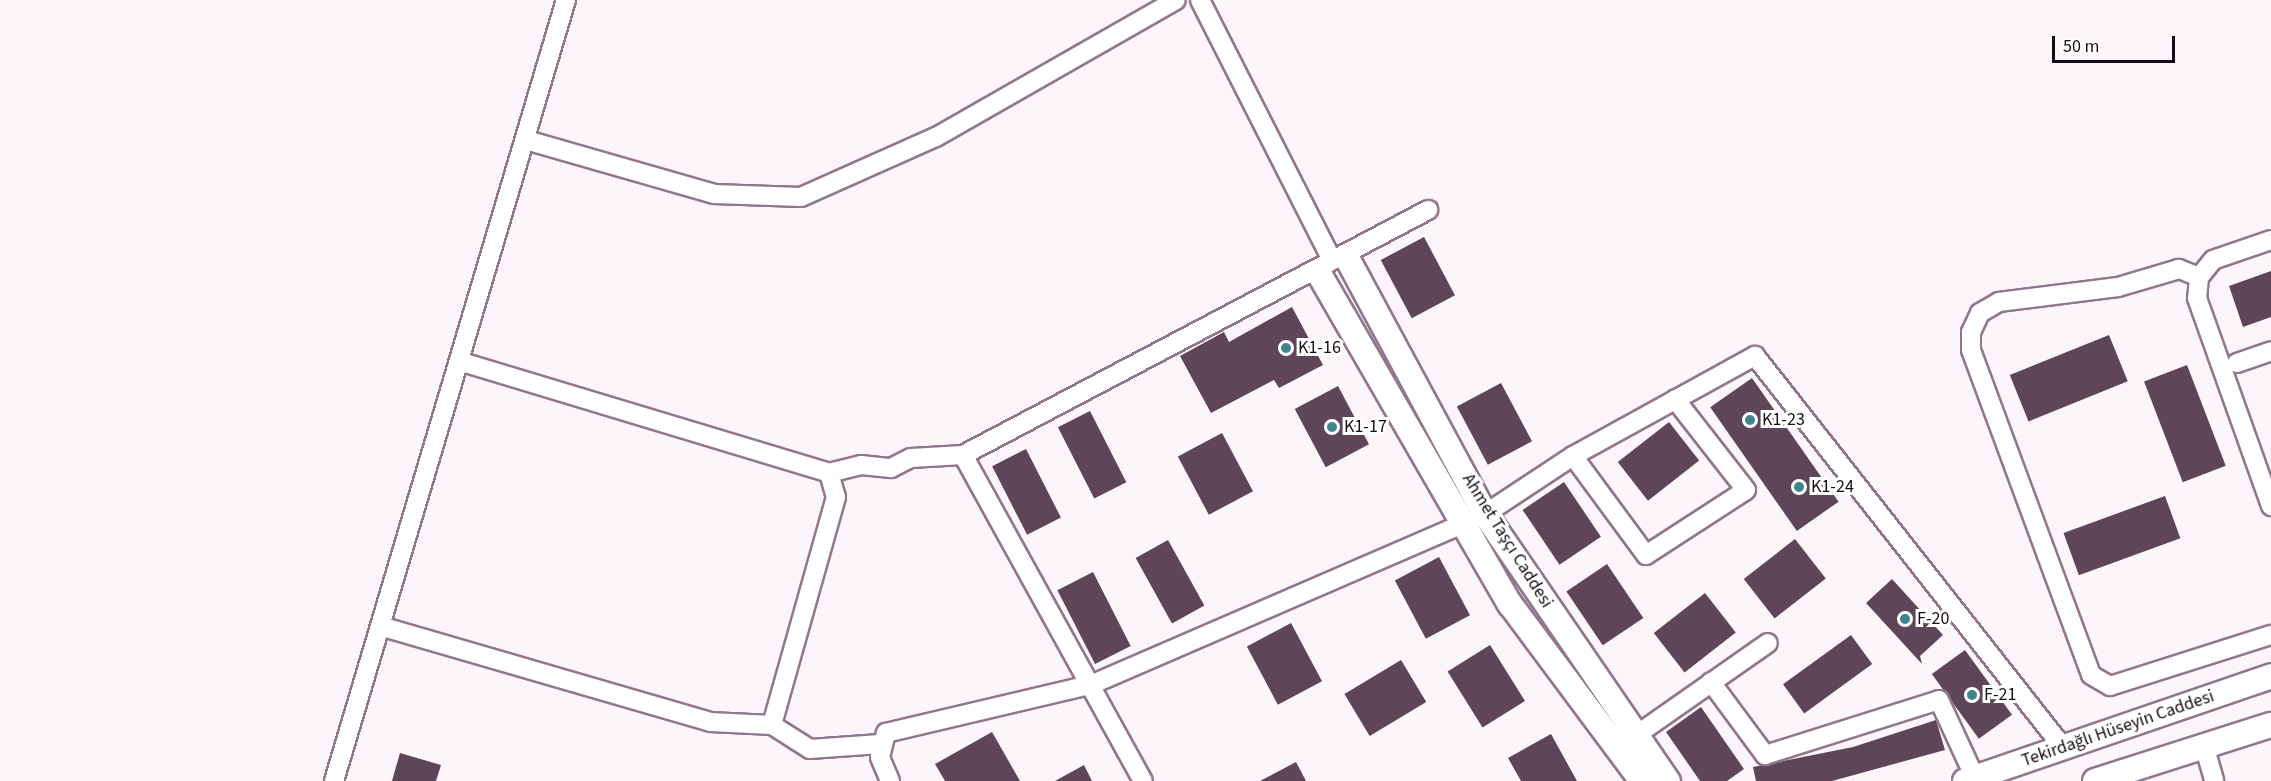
<!DOCTYPE html>
<meta charset="utf-8">
<style>
body{margin:0}
#map{position:relative;width:2271px;height:781px;overflow:hidden;background:#fcf6fb;font-family:"Source Sans 3",sans-serif}
div>[style]{position:absolute}
[style*='--x']{left:calc(var(--x)*1px);top:calc(var(--y)*1px);width:calc(var(--w)*1px);rotate:calc(var(--a)*1deg)}
.building>*{inset:0;background:#5e4558;transform-origin:0 0}
.roads{filter:drop-shadow(2px 0 #92778c) drop-shadow(-2px 0 #92778c) drop-shadow(0 2px #92778c) drop-shadow(0 -2px #92778c)}
.minor>*{height:18px;margin:-9px;padding:0 9px;transform-origin:9px;border-radius:9px;background:#fff}
.major>*{height:24px;margin:-12px;padding:0 12px;transform-origin:12px;border-radius:12px;background:#fff}
.dots>*{width:16px;height:16px;translate:-50% -50%;box-sizing:border-box;border:3px solid #fff;border-radius:50%}
span{translate:-50% -50%;white-space:nowrap;text-align:center;line-height:1.15;-webkit-text-stroke:6px #fff;paint-order:stroke}
.poi-label{font-size:18px;color:#170d14}
.left{translate:0 -50%;text-align:left}
.street-label{font-size:18px;color:#170d14}
.scale{position:absolute;left:2052px;top:36px;width:123px;height:27px;box-sizing:border-box;border:3px solid #170d14;border-top:0;padding-left:8px;font-size:18px;line-height:21px;white-space:nowrap;color:#170d14;-webkit-text-stroke:4px #fff;paint-order:stroke}
</style>
<div id="map">
<div class="building">
<i style="left:1424px;top:237px;width:66px;height:49px;rotate:62deg"></i>
<i style="clip-path:polygon(2271px 271px,2271px 317px,2243px 327px,2229px 286px)"></i>
<i style="clip-path:polygon(1292px 307px,1323px 365px,1279px 388px,1274px 380px,1211px 413px,1180px 356px,1224px 332px,1229px 342px)"></i>
<i style="left:2109px;top:335px;width:50px;height:107px;rotate:68deg"></i>
<i style="left:2187px;top:365px;width:108px;height:46px;rotate:69deg"></i>
<i style="left:1752px;top:378px;width:151px;height:51px;rotate:55deg"></i>
<i style="left:1501px;top:383px;width:66px;height:50px;rotate:62deg"></i>
<i style="left:1338px;top:386px;width:66px;height:49px;rotate:62deg"></i>
<i style="left:1090px;top:411px;width:80px;height:36px;rotate:63deg"></i>
<i style="left:1669px;top:422px;width:49px;height:65px;rotate:52deg"></i>
<i style="left:1222px;top:433px;width:66px;height:50px;rotate:62deg"></i>
<i style="left:1026px;top:449px;width:77px;height:38px;rotate:63deg"></i>
<i style="left:1564px;top:482px;width:66px;height:50px;rotate:56deg"></i>
<i style="left:2165px;top:496px;width:45px;height:108px;rotate:70deg"></i>
<i style="left:1795px;top:539px;width:50px;height:65px;rotate:52deg"></i>
<i style="left:1168px;top:540px;width:75px;height:37px;rotate:61deg"></i>
<i style="left:1439px;top:557px;width:66px;height:50px;rotate:62deg"></i>
<i style="left:1607px;top:564px;width:65px;height:49px;rotate:56deg"></i>
<i style="left:1093px;top:572px;width:83px;height:40px;rotate:63deg"></i>
<i style="clip-path:polygon(1892px 579px,1943px 635px,1920px 656px,1922px 664px,1866px 603px)"></i>
<i style="left:1705px;top:593px;width:50px;height:65px;rotate:52deg"></i>
<i style="left:1291px;top:623px;width:66px;height:50px;rotate:62deg"></i>
<i style="left:1851px;top:635px;width:36px;height:84px;rotate:54deg"></i>
<i style="left:1490px;top:645px;width:66px;height:50px;rotate:58deg"></i>
<i style="left:1965px;top:650px;width:80px;height:41px;rotate:54deg"></i>
<i style="left:1401px;top:660px;width:49px;height:66px;rotate:59deg"></i>
<i style="clip-path:polygon(1701px 707px,1744px 769px,1727px 781px,1700px 781px,1666px 732px)"></i>
<i style="clip-path:polygon(1936px 720px,1945px 750px,1832px 781px,1756px 781px,1753px 767px,1853px 747px)"></i>
<i style="clip-path:polygon(992px 732px,1020px 781px,945px 781px,935px 764px)"></i>
<i style="clip-path:polygon(1551px 734px,1577px 781px,1521px 781px,1508px 758px)"></i>
<i style="clip-path:polygon(400px 753px,441px 765px,436px 781px,392px 781px)"></i>
<i style="clip-path:polygon(1296px 762px,1306px 781px,1260px 781px)"></i>
<i style="clip-path:polygon(1084px 765px,1092px 781px,1055px 781px)"></i>
</div>
<div class="roads">
<div class="minor">
<i style="--x:1200;--y:0;--w:292;--a:63.1"></i>
<i style="--x:526;--y:140;--w:196;--a:16"></i>
<i style="--x:714;--y:194;--w:87;--a:2"></i>
<i style="--x:801;--y:197;--w:148;--a:-24"></i>
<i style="--x:936;--y:137;--w:276;--a:-29.7"></i>
<i style="--x:2271;--y:240;--w:61;--a:161"></i>
<i style="--x:2213;--y:260;--w:22;--a:129"></i>
<i style="--x:2199;--y:277;--w:21;--a:95"></i>
<i style="--x:2197;--y:298;--w:221;--a:70.4"></i>
<i style="--x:2199;--y:277;--w:22;--a:-158"></i>
<i style="--x:2179;--y:269;--w:64;--a:163.6"></i>
<i style="--x:2118;--y:287;--w:120;--a:172.8"></i>
<i style="--x:1999;--y:302;--w:22;--a:150"></i>
<i style="--x:1980;--y:313;--w:21;--a:115"></i>
<i style="--x:1971;--y:332;--w:18;--a:90"></i>
<i style="--x:1971;--y:350;--w:346;--a:69.7"></i>
<i style="--x:2091;--y:675;--w:22;--a:30"></i>
<i style="--x:2110;--y:686;--w:169;--a:-17.6"></i>
<i style="--x:462;--y:362;--w:383;--a:16.8"></i>
<i style="--x:829;--y:473;--w:25;--a:74"></i>
<i style="--x:836;--y:497;--w:237;--a:105.7"></i>
<i style="--x:2237;--y:363;--w:36;--a:-19"></i>
<i style="--x:963;--y:455;--w:372;--a:61.1"></i>
<i style="--x:1573;--y:456;--w:123;--a:53.6"></i>
<i style="--x:1646;--y:555;--w:119;--a:-33"></i>
<i style="--x:1746;--y:490;--w:115;--a:-128"></i>
<i style="--x:829;--y:473;--w:33;--a:-14"></i>
<i style="--x:861;--y:465;--w:30;--a:6"></i>
<i style="--x:891;--y:468;--w:22;--a:-27"></i>
<i style="--x:911;--y:458;--w:52;--a:-3.3"></i>
<i style="--x:963;--y:455;--w:526;--a:-27.78"></i>
<i style="--x:380;--y:626;--w:344;--a:16.2"></i>
<i style="--x:710;--y:722;--w:62;--a:2.8"></i>
<i style="--x:772;--y:725;--w:45;--a:32.3"></i>
<i style="--x:810;--y:749;--w:70;--a:-4.1"></i>
<i style="--x:1711;--y:682;--w:91;--a:53.5"></i>
<i style="--x:1765;--y:755;--w:182;--a:-17.5"></i>
<i style="--x:1939;--y:700;--w:86;--a:65.2"></i>
<i style="--x:1635;--y:736;--w:162;--a:-35"></i>
<i style="--x:2204;--y:745;--w:37;--a:74"></i>
<i style="--x:334;--y:781;--w:815;--a:-73.46"></i>
<i style="--x:890;--y:781;--w:26;--a:-113"></i>
<i style="--x:880;--y:757;--w:25;--a:-76"></i>
<i style="--x:886;--y:733;--w:213;--a:-13.3"></i>
<i style="--x:1093;--y:684;--w:427;--a:-23.4"></i>
<i style="--x:1485;--y:514;--w:105;--a:-33.4"></i>
<i style="--x:1573;--y:456;--w:208;--a:-28.8"></i>
<i style="--x:1755;--y:356;--w:498;--a:51.8"></i>
</div>
<div class="major">
<i style="--x:1347;--y:258;--w:291;--a:61.7"></i>
<i style="--x:1485;--y:514;--w:324;--a:55.6"></i>
<i style="--x:1318;--y:272;--w:384;--a:60"></i>
<i style="--x:1510;--y:604;--w:221;--a:53.3"></i>
<i style="--x:1965;--y:781;--w:324;--a:-18.9"></i>
<i style="--x:2095;--y:781;--w:185;--a:-17.7"></i>
</div>
</div>
<div class="dots">
<i style="left:1286px;top:348px;background:#3d848d"></i>
<i style="left:1750px;top:420px;background:#3d848d"></i>
<i style="left:1332px;top:427px;background:#3d848d"></i>
<i style="left:1799px;top:487px;background:#3d848d"></i>
<i style="left:1905px;top:619px;background:#3d848d"></i>
<i style="left:1972px;top:695px;background:#3d848d"></i>
</div>
<div class="poi-label">
<span class="left" style="left:1298px;top:348px">K1-16</span>
<span class="left" style="left:1762px;top:420px">K1-23</span>
<span class="left" style="left:1344px;top:427px">K1-17</span>
<span class="left" style="left:1811px;top:487px">K1-24</span>
<span class="left" style="left:1917px;top:619px">F-20</span>
<span class="left" style="left:1984px;top:695px">F-21</span>
</div>
<div class="street-label">
<span style="left:1507px;top:541px;rotate:58deg">Ahmet Taşçı Caddesi</span>
<span style="left:2118px;top:729px;rotate:-19deg">Tekirdağlı Hüseyin Caddesi</span>
</div>
<div class="scale">50 m</div>
</div>
